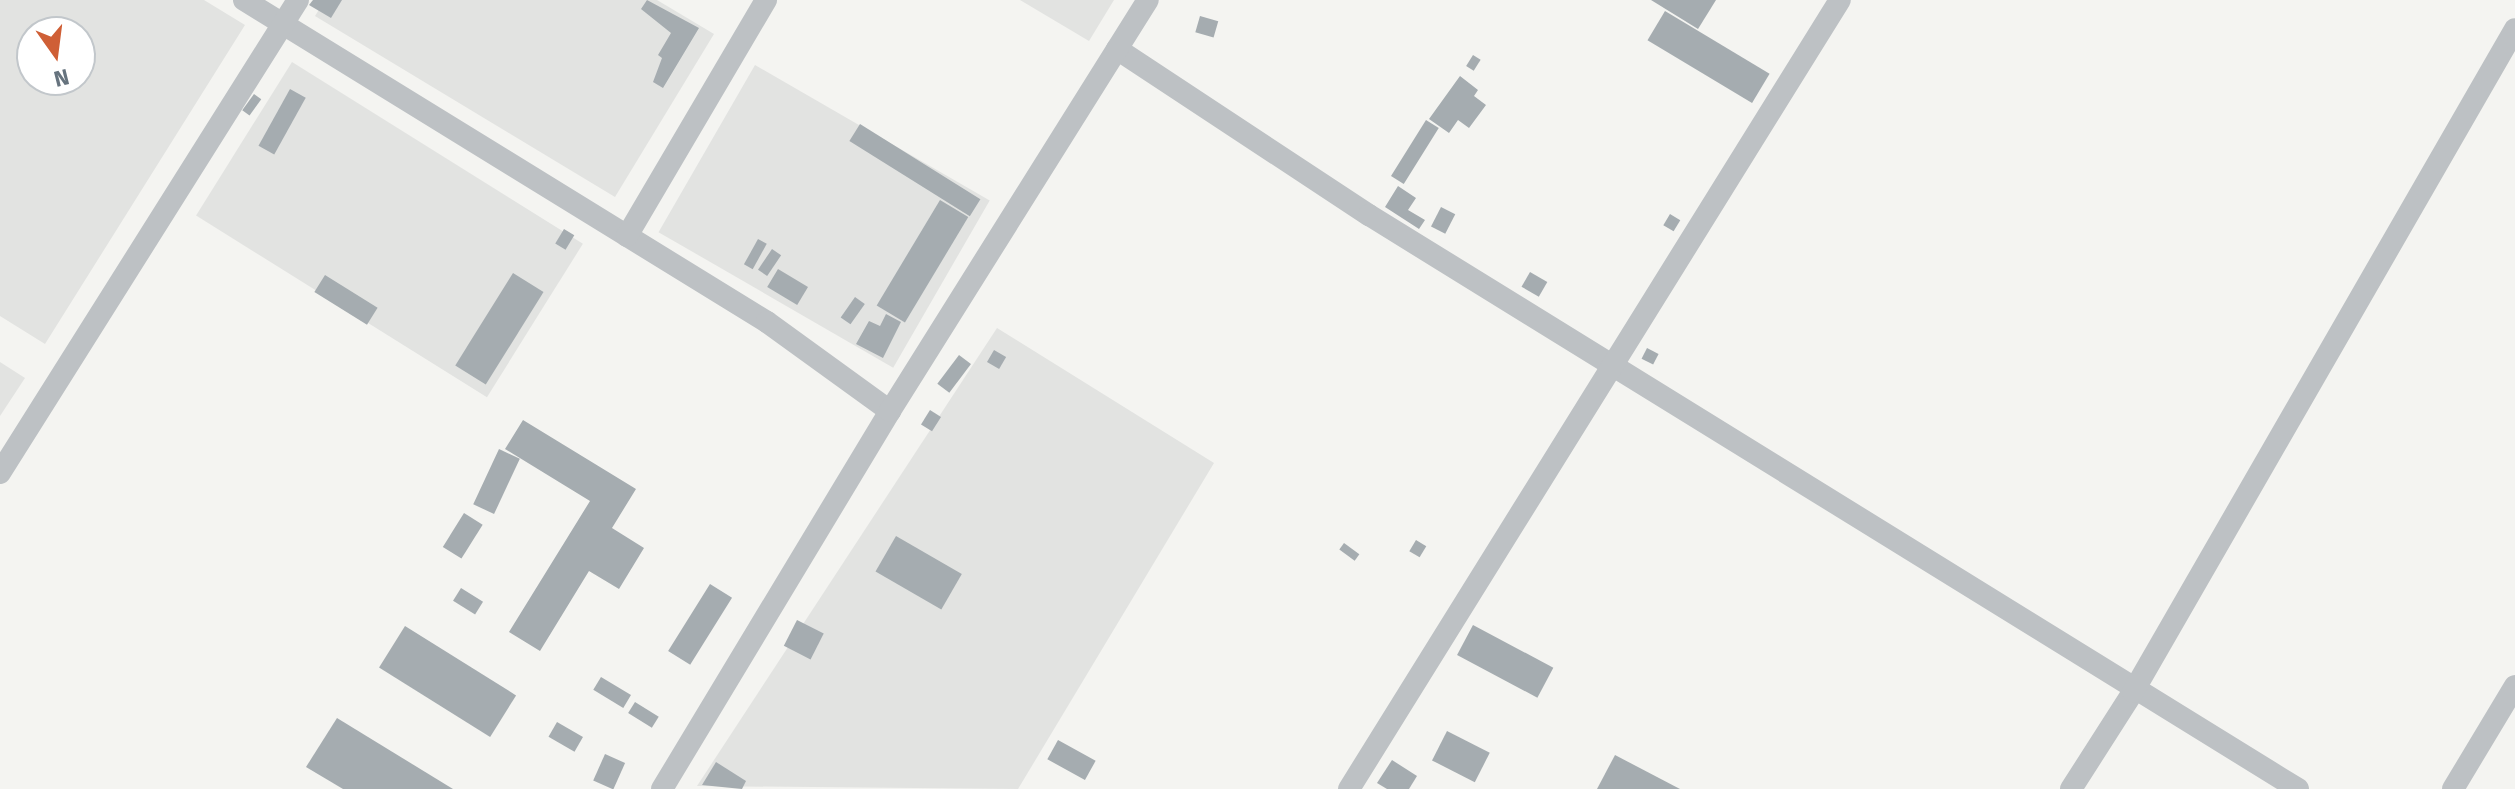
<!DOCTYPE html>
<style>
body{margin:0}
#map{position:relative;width:2515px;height:789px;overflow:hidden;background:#f4f4f1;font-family:"Fira Sans",sans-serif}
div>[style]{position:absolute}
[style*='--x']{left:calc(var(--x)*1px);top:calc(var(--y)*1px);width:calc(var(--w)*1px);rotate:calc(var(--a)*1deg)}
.built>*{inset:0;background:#e2e3e1;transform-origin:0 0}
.building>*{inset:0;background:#a5acb0;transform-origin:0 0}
.minor>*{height:22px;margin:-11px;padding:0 11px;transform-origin:11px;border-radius:11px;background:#bdc1c4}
span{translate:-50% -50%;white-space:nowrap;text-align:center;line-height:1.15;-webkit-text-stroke:8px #fff;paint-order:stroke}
.north{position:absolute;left:16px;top:16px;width:80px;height:80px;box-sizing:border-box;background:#fff;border:2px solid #c2c7cb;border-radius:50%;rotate:166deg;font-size:22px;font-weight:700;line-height:32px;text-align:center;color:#66737e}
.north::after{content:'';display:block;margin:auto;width:28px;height:36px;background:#cf5f36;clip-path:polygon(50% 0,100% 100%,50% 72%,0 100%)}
</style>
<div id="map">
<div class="built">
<i style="clip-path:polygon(evenodd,0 0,204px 0,245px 25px,45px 344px,0 316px,0 0,32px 32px,80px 32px,80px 80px,32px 80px,32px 32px)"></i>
<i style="clip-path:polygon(325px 0,657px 0,714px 34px,615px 197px,315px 16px)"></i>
<i style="clip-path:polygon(1020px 0,1114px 0,1089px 41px)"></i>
<i style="left:292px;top:62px;width:343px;height:181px;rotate:32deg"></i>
<i style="left:755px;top:65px;width:271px;height:193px;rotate:30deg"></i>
<i style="clip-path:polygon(997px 328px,1214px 463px,1018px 789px,697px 786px)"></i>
<i style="clip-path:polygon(0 362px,25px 378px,0 416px)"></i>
</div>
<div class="building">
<i style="clip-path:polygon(313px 0,342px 0,331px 18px,309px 5px)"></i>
<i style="clip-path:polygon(647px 0,699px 28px,663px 88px,653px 82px,662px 58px,658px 55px,671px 33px,641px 9px)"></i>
<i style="clip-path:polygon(1651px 0,1716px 0,1698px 29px)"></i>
<i style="left:1665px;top:11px;width:122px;height:34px;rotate:31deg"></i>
<i style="left:1200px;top:16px;width:19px;height:17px;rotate:16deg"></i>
<i style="left:1473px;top:55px;width:9px;height:13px;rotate:32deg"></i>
<i style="clip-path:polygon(1460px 76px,1478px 90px,1474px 96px,1486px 105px,1469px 128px,1458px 120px,1449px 133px,1429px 119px)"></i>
<i style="left:290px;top:89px;width:18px;height:65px;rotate:29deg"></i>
<i style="left:254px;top:94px;width:9px;height:20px;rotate:36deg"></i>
<i style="left:1426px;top:120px;width:15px;height:66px;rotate:32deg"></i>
<i style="left:860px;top:124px;width:142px;height:20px;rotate:32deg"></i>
<i style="clip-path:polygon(1398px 186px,1416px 198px,1408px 210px,1425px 220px,1419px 229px,1385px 207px)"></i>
<i style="left:940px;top:200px;width:33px;height:123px;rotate:31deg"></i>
<i style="left:1441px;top:207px;width:16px;height:22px;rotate:27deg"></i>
<i style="left:1670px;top:214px;width:12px;height:13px;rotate:31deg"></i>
<i style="left:564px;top:229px;width:12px;height:17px;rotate:31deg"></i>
<i style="left:758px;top:239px;width:10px;height:29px;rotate:29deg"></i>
<i style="left:772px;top:249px;width:11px;height:25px;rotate:34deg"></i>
<i style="left:778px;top:269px;width:35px;height:21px;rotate:31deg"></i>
<i style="left:1530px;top:272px;width:20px;height:17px;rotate:30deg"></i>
<i style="left:513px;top:273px;width:36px;height:109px;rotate:32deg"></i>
<i style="left:325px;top:275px;width:62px;height:20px;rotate:32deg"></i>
<i style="left:855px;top:297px;width:12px;height:25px;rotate:35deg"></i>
<i style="clip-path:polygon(886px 314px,901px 322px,883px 358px,856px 344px,869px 321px,880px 326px)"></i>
<i style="left:1647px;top:348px;width:13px;height:12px;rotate:27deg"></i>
<i style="left:994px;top:350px;width:14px;height:14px;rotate:30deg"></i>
<i style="left:959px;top:355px;width:15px;height:36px;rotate:37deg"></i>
<i style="left:930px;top:410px;width:13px;height:17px;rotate:32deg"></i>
<i style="clip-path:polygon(523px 420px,636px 489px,612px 528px,644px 548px,619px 589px,589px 571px,540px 651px,509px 632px,590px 501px,505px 449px)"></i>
<i style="left:499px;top:449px;width:23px;height:61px;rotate:25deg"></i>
<i style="left:464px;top:513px;width:22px;height:40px;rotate:32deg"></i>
<i style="left:896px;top:536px;width:76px;height:41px;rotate:30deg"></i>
<i style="left:1416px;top:540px;width:12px;height:13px;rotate:31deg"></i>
<i style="left:1344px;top:543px;width:19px;height:8px;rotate:36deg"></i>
<i style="left:710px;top:584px;width:26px;height:79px;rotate:32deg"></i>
<i style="left:461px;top:588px;width:26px;height:15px;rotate:32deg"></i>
<i style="left:797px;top:620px;width:30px;height:29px;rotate:27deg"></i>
<i style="left:1473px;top:625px;width:91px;height:34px;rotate:28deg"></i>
<i style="left:405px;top:626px;width:131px;height:49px;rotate:32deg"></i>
<i style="left:601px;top:677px;width:35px;height:15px;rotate:31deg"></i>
<i style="left:635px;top:702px;width:28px;height:13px;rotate:32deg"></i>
<i style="clip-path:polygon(337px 718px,453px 789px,343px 789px,306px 767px)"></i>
<i style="left:557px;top:722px;width:30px;height:17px;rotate:30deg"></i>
<i style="left:1447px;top:731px;width:48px;height:33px;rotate:27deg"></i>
<i style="left:1058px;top:740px;width:43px;height:22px;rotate:29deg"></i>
<i style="left:605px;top:754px;width:22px;height:29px;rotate:24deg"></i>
<i style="clip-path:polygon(1615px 755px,1680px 789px,1597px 789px)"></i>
<i style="clip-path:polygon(1392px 760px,1417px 776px,1409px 789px,1387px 789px,1377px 783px)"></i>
<i style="clip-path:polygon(716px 762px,746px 781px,742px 789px,702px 785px)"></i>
</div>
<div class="minor">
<i style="--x:244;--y:0;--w:614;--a:31.62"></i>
<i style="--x:767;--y:322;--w:152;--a:35.9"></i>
<i style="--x:1117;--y:49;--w:302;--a:33.4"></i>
<i style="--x:1369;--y:215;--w:1092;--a:31.71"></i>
<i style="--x:627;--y:236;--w:274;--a:-59.5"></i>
<i style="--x:0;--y:473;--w:559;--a:-57.79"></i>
<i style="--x:662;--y:789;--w:441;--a:-58.9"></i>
<i style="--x:890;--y:411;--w:485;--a:-57.9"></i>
<i style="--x:1349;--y:789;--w:929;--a:-58.11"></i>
<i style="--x:2071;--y:789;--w:115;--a:-57.4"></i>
<i style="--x:2133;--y:692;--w:765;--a:-60.05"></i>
<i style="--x:2453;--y:789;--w:120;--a:-59"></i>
</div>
<div class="north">N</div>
</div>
